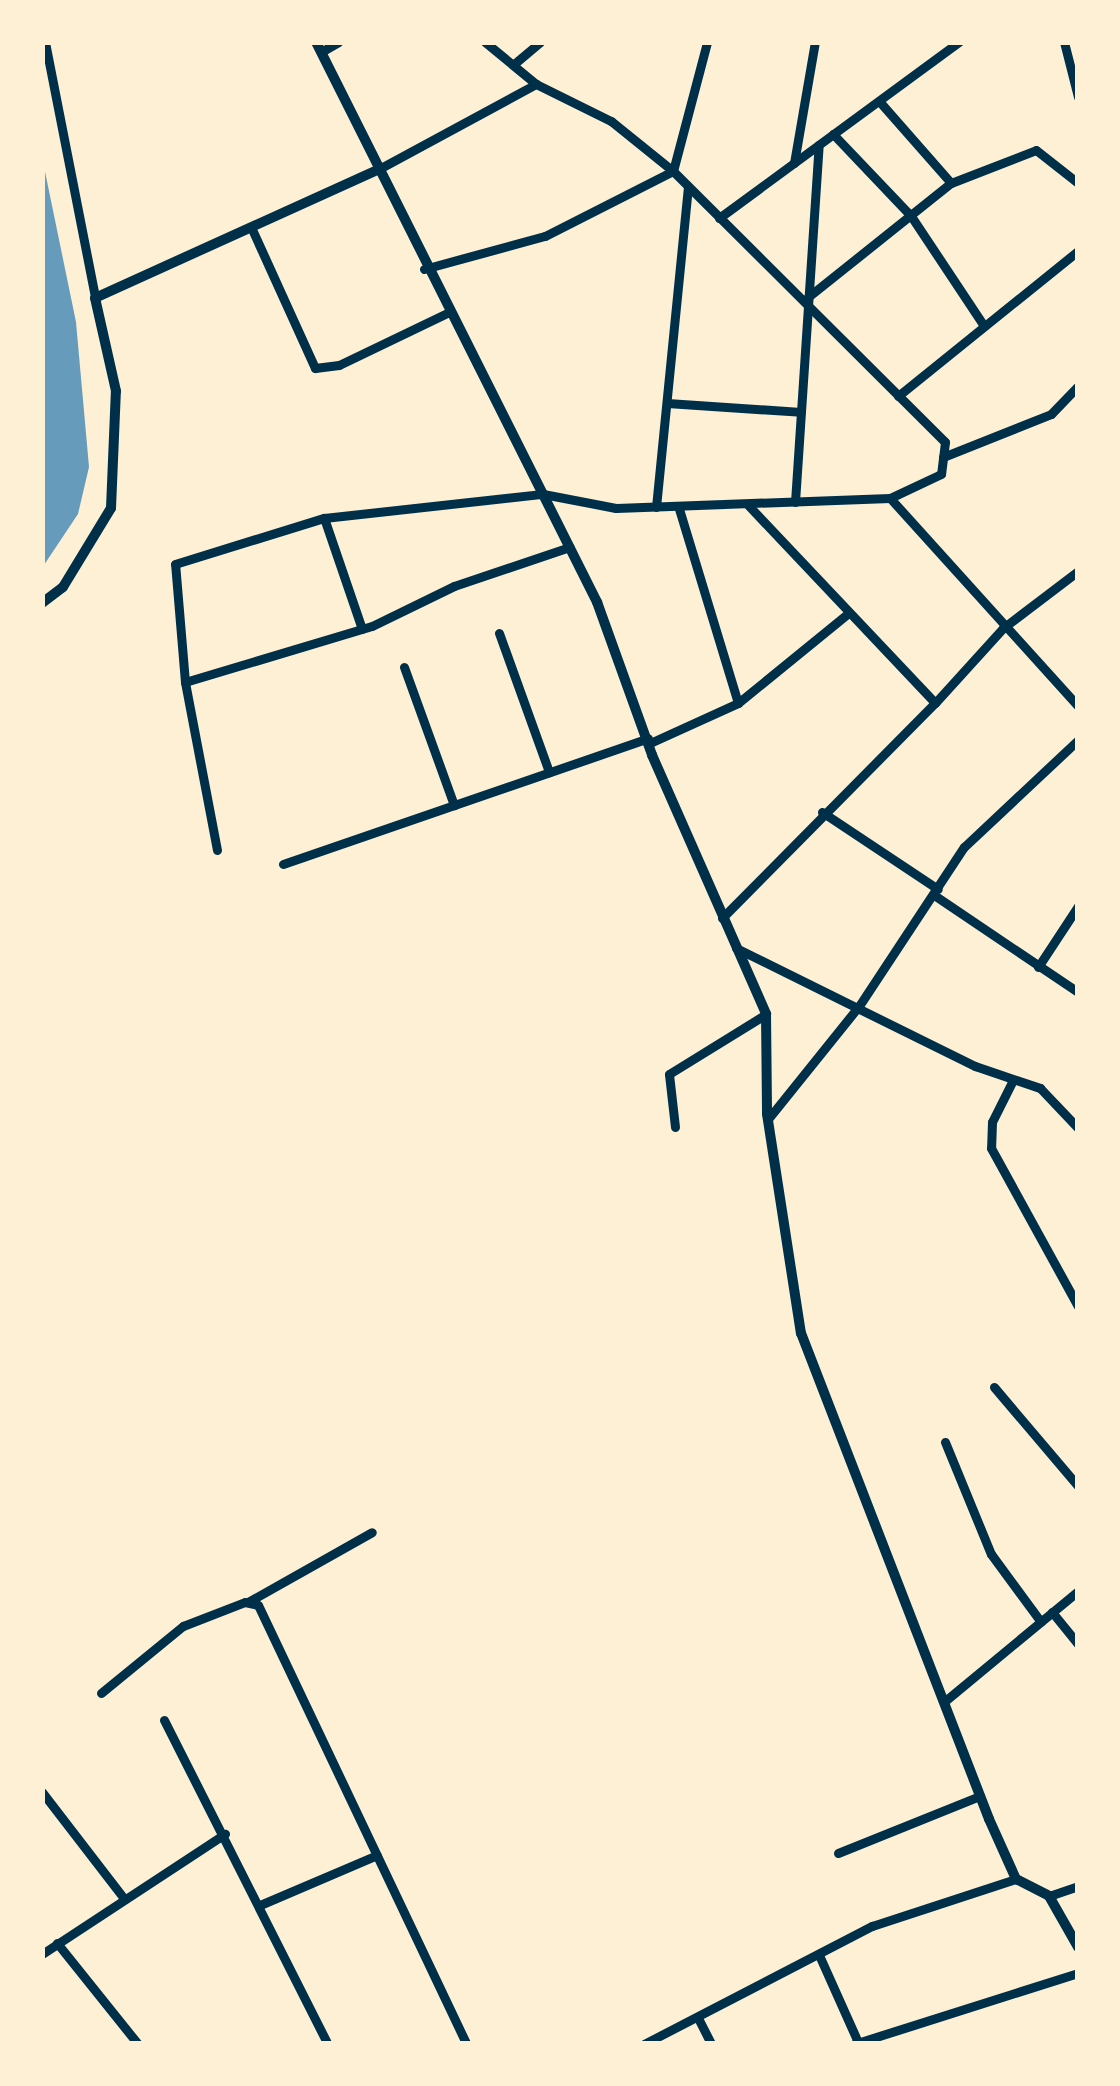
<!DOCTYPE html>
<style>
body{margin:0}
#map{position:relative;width:1120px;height:2086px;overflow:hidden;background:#fdf0d5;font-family:Arial,sans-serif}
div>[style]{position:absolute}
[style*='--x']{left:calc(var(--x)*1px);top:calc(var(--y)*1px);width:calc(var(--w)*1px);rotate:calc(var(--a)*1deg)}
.water>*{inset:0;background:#669bbc}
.minor>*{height:9px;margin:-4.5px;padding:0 4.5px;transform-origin:4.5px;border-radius:4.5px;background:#003049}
.tertiary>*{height:10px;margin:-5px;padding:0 5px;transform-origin:5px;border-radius:5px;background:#003049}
span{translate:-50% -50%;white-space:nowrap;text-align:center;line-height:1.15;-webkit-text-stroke:9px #fdf0d5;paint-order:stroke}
.frame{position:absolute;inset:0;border:45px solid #fdf0d5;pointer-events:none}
</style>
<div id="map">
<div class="water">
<i style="clip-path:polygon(42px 157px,76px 322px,89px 467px,78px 514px,42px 568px)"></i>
</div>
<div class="minor">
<i style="--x:45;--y:42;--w:261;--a:78.9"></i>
<i style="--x:485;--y:42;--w:66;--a:39.5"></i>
<i style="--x:1064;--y:42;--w:57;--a:75.7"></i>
<i style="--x:321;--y:52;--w:20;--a:-30"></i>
<i style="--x:514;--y:64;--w:34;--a:-40"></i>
<i style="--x:879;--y:101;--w:109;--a:48.7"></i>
<i style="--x:951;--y:183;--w:91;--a:-21.2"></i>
<i style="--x:1036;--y:150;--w:53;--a:38.2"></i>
<i style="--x:833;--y:134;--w:113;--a:46.4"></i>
<i style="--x:911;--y:216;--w:132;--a:56.4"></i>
<i style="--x:794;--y:163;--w:123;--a:-80.2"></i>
<i style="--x:377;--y:170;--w:181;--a:-28.4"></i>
<i style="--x:536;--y:84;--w:84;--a:26.3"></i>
<i style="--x:611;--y:121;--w:80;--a:38.9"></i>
<i style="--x:673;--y:171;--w:133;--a:-75.2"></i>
<i style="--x:719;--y:218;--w:298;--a:-36.3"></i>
<i style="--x:251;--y:227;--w:155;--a:65.6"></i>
<i style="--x:315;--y:368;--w:24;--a:-7"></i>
<i style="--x:339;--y:365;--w:120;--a:-25.7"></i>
<i style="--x:424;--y:269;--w:125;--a:-15.3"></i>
<i style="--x:545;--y:236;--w:144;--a:-26.9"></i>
<i style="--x:673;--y:171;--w:384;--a:44.9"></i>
<i style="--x:945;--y:442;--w:32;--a:97"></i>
<i style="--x:941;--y:474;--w:56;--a:154.8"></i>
<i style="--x:808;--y:297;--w:183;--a:-38.6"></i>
<i style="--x:898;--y:396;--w:231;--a:-38.9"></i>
<i style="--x:667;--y:403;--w:134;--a:3.8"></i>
<i style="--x:943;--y:457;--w:116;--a:-21.7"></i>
<i style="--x:1051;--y:414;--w:39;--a:-46"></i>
<i style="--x:795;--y:502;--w:358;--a:-86.2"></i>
<i style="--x:748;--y:505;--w:272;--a:46.6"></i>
<i style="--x:935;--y:703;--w:101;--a:-47.8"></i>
<i style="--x:1003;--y:628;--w:94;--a:-37.2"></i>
<i style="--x:656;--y:507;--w:322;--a:-84.3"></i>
<i style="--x:324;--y:518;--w:117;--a:71.1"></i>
<i style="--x:499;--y:633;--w:148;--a:70.2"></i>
<i style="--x:404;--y:667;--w:147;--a:70.1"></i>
<i style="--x:185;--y:682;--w:195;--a:-16.7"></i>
<i style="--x:372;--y:626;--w:91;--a:-26"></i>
<i style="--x:454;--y:586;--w:122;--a:-18.6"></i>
<i style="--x:738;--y:703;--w:139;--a:-39.2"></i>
<i style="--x:650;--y:743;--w:97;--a:-24.4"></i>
<i style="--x:738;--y:703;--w:206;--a:-106.9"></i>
<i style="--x:822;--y:812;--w:139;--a:33.6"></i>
<i style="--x:217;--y:850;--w:171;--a:-100.8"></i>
<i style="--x:185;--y:682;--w:118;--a:-94.8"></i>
<i style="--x:175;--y:564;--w:156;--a:-17.2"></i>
<i style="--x:324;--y:518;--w:220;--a:-6.3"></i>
<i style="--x:543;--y:494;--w:74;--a:10.9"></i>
<i style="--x:616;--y:508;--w:274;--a:-2.1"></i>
<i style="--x:890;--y:498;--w:280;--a:47.9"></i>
<i style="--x:283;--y:864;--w:386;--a:-19"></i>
<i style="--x:934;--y:895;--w:174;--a:34"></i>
<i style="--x:722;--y:918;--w:303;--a:-45.3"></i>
<i style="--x:736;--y:948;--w:267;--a:26.3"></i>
<i style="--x:975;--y:1066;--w:69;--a:18.7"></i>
<i style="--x:1040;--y:1088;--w:55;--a:46.5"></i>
<i style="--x:1038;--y:967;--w:73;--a:-56.7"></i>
<i style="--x:1013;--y:1080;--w:47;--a:116.6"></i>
<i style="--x:992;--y:1122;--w:26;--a:92"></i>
<i style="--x:991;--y:1148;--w:180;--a:61.2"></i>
<i style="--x:768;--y:1119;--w:145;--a:-51.2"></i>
<i style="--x:859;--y:1006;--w:191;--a:-56.6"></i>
<i style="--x:964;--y:847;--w:156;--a:-43.2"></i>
<i style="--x:675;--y:1127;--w:53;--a:-96.5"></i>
<i style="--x:669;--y:1074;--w:114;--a:-31.7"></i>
<i style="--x:994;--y:1387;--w:130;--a:49.7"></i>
<i style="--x:945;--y:1442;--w:121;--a:67.7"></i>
<i style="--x:991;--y:1554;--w:84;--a:53.7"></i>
<i style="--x:248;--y:1602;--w:142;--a:-29.4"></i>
<i style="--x:1052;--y:1612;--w:41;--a:50.9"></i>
<i style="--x:101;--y:1693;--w:106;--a:-39.3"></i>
<i style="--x:183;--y:1626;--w:66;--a:-21.2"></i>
<i style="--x:245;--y:1602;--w:13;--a:13"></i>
<i style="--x:258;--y:1605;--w:486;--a:64.6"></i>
<i style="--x:945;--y:1701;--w:173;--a:-39.6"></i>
<i style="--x:164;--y:1720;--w:363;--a:63.2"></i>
<i style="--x:42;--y:1792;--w:133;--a:52.4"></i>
<i style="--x:838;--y:1853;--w:153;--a:-21.9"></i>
<i style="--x:1049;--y:1896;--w:31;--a:-19"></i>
<i style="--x:260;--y:1905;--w:127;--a:-23.1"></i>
<i style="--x:57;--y:1943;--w:129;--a:51.3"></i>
<i style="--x:42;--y:1954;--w:219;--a:-33.3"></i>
<i style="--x:819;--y:1955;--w:95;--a:65.9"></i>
<i style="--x:698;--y:2018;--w:29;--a:63"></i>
<i style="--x:644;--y:2044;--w:257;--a:-27.4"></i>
<i style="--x:872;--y:1926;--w:151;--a:-18.1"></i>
<i style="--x:854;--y:2044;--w:235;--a:-17.6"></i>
</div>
<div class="tertiary">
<i style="--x:316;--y:42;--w:627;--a:63.35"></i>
<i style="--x:597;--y:602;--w:163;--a:70.2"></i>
<i style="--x:652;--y:755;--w:283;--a:66.2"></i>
<i style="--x:766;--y:1014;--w:100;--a:89.4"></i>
<i style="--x:767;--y:1114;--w:222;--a:81.2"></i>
<i style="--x:801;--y:1333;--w:521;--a:68.85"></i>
<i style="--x:989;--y:1819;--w:66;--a:65.8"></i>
<i style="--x:1016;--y:1879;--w:37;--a:27"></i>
<i style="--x:1049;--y:1896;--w:59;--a:60.4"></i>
<i style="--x:42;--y:603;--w:26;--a:-37"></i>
<i style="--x:63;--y:587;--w:92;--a:-58.7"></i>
<i style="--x:111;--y:508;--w:117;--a:-87.6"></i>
<i style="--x:116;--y:391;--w:95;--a:-102.7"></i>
<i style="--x:95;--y:298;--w:310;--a:-24.4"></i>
</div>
<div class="frame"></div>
</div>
